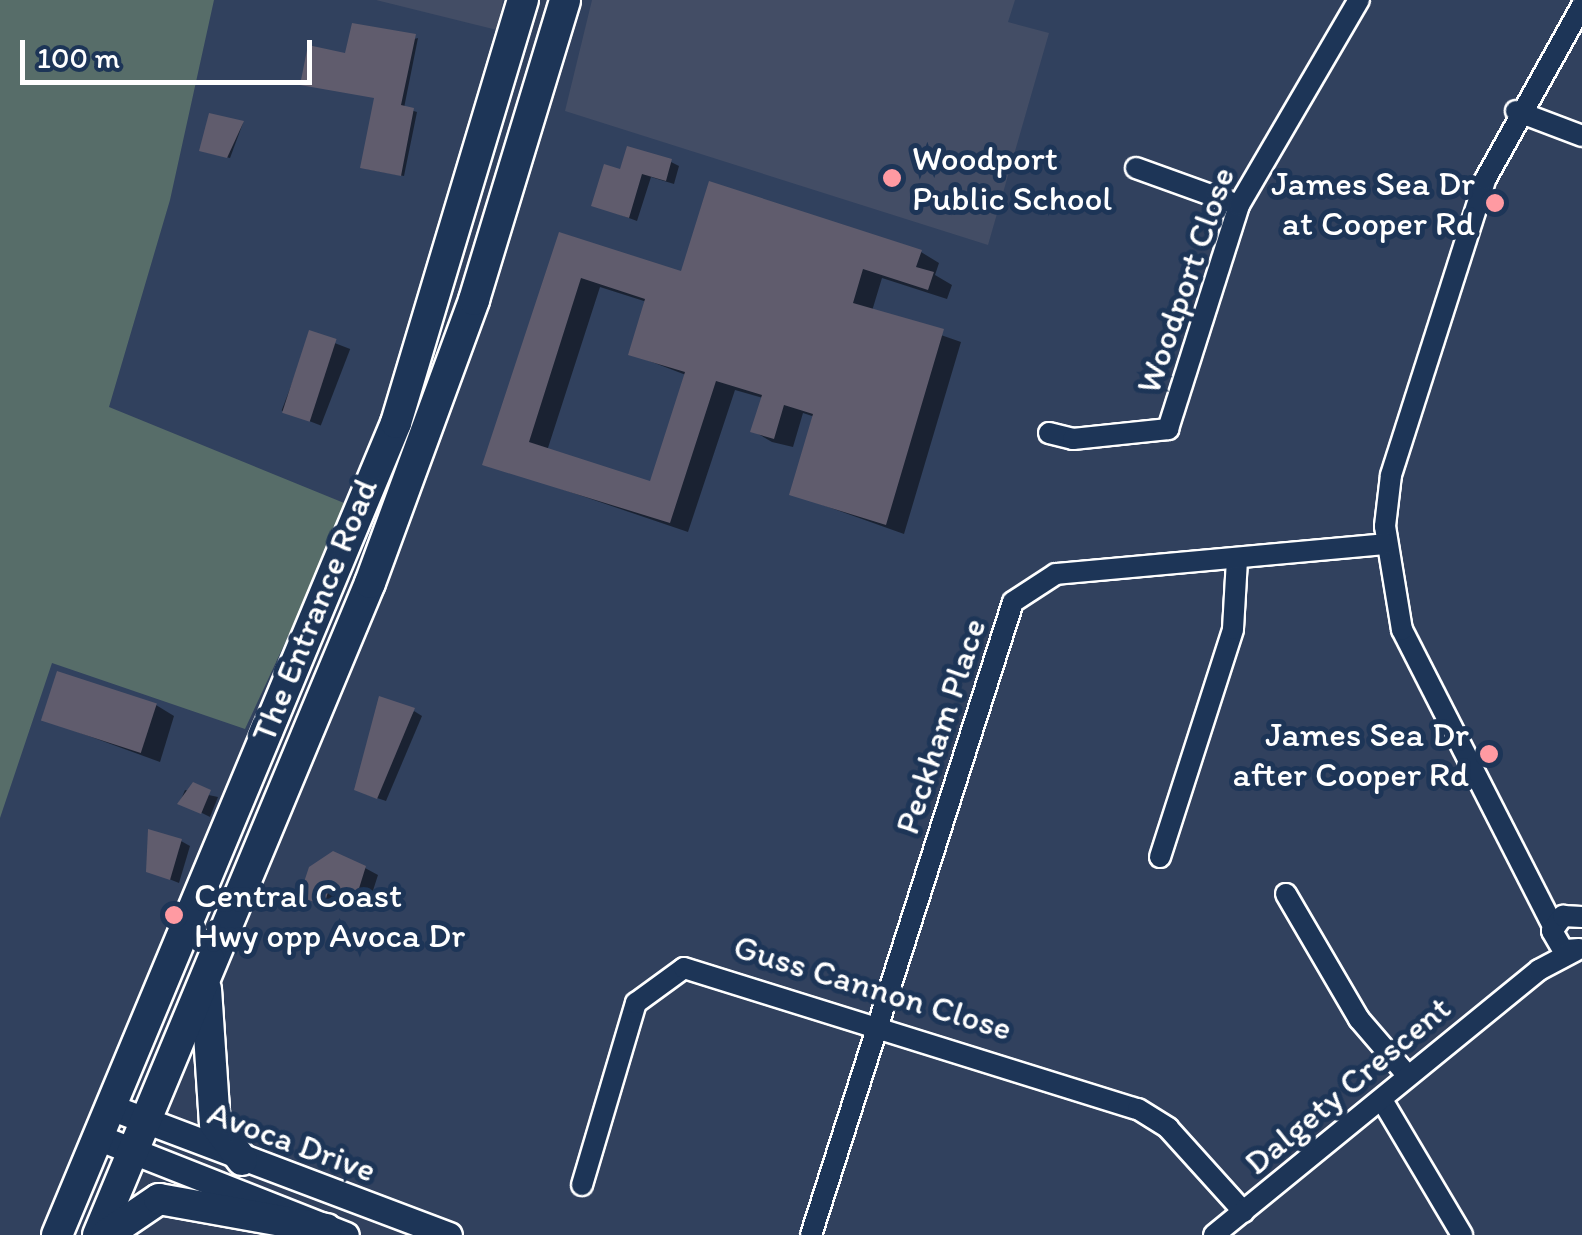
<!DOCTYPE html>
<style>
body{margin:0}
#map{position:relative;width:1582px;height:1235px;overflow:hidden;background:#31415e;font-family:Itim,sans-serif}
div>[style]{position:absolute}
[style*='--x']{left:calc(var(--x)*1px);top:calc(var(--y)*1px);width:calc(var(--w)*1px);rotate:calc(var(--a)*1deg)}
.built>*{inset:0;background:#434d65}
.green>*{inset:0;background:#576d69}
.shadow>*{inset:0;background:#0007;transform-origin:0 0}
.building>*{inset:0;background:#605c6d;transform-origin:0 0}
.roads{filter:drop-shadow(2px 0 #fff) drop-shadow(-2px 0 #fff) drop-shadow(0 2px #fff) drop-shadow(0 -2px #fff)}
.minor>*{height:20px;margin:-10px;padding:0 10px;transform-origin:10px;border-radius:10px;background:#1d3557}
.major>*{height:25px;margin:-12.5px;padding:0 12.5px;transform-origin:12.5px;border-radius:12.5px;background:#1d3557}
.highway>*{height:30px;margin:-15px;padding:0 15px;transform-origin:15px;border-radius:15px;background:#1d3557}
.dots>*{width:28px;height:28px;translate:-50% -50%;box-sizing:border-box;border:5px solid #1d3557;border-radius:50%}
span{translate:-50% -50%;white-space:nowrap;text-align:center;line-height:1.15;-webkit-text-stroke:10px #1d3557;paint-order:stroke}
.poi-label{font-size:35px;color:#fff}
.left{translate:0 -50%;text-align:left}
.right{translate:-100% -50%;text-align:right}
.street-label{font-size:35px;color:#fff}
.scale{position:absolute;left:20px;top:40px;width:292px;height:45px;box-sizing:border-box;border:5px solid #fff;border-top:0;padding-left:12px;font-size:30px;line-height:35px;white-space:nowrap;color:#fff;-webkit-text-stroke:8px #1d3557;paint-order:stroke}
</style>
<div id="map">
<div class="built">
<i style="clip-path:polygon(376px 0,503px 0,497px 30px)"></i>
<i style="clip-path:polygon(592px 0,1015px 0,1008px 22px,1049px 33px,988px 245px,565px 111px)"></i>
</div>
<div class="green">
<i style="clip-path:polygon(0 0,214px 0,170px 200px,109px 407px,349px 505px,245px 729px,52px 663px,0 818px)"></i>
</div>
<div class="shadow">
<i style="clip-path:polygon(418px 38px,404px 108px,417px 112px,404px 176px,367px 169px,377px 98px,347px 56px)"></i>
<i style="clip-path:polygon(243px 123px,230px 158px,205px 152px)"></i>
<i style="clip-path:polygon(671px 162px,679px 166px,674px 184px,651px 177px,637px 221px,594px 205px,622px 172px)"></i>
<i style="clip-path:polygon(evenodd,561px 235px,683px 274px,921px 252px,939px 263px,935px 275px,952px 285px,947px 299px,882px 278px,872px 311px,961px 342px,904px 534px,792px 494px,815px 417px,803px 413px,793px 447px,772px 442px,753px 431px,763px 398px,735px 390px,688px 532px,485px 463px,561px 235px,600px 287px,647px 302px,631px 354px,686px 375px,652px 484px,547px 451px,600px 287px)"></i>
<i style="left:311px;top:334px;width:42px;height:82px;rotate:21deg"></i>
<i style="clip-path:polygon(156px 705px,174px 716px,160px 762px,45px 720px)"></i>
<i style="clip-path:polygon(414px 711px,422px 716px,386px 801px,365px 794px)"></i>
<i style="clip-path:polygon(185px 790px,218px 797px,210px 817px,180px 802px)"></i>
<i style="clip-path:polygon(181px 841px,190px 846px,179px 883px,149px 871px)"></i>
<i style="clip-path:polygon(365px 868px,378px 875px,369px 903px,342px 894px,337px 910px,302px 896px)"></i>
</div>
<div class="building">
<i style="clip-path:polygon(352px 23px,416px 34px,401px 105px,414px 108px,401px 176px,360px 168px,374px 98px,300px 85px,308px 45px,345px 53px)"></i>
<i style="clip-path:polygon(209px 113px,244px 121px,227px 158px,199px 151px)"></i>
<i style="clip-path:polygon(627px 146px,672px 159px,666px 181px,642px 174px,629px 218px,591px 206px,604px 164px,620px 169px)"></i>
<i style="clip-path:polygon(evenodd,709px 181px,922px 250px,916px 267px,934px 272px,928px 290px,863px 269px,853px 303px,944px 329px,886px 525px,789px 495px,813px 414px,784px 405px,774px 439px,750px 432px,762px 395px,716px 381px,670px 523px,482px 465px,559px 232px,681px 271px,709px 181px,581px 278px,645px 299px,628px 355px,685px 372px,650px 481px,529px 442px,581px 278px)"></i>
<i style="left:309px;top:330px;width:29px;height:87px;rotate:18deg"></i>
<i style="left:57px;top:671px;width:105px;height:52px;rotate:18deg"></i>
<i style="clip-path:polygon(379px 696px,415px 708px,377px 799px,354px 790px)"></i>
<i style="clip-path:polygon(193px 782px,211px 790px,201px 814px,177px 804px)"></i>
<i style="clip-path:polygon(148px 829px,182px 839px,170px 880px,146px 872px)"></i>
<i style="clip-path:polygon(333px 851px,366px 866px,356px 898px,329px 889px,324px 905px,299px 897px,309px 867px)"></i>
</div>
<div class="roads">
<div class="minor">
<i style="--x:1516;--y:111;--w:71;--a:20.7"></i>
<i style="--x:1136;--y:168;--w:109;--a:19.8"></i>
<i style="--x:1049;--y:433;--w:25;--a:14"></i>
<i style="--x:1073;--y:439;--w:96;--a:-6"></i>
<i style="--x:1168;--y:429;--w:235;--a:-72.4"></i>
<i style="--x:1239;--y:205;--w:238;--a:-59.7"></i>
<i style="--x:1160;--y:857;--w:239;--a:-72.2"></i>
<i style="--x:1233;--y:629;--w:69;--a:-86.7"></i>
<i style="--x:1286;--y:894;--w:145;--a:59.7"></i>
<i style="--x:1359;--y:1019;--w:75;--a:49.3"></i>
<i style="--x:1553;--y:926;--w:332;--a:-117"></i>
<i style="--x:1402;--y:630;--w:105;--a:-99.3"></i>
<i style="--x:1385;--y:526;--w:51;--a:-83.3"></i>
<i style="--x:1391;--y:475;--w:310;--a:-72.3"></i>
<i style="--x:1485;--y:180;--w:199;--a:-60.9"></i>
<i style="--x:1579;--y:949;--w:16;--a:176"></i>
<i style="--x:1563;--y:950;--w:22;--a:-120"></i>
<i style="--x:1552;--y:931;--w:19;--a:-54"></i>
<i style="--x:1563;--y:916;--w:19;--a:3"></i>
<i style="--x:1382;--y:1100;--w:157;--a:59.3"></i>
<i style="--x:582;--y:1185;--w:190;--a:-73.5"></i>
<i style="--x:636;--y:1003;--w:59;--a:-36.1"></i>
<i style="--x:684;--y:968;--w:475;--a:17.3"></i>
<i style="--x:1138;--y:1109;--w:36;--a:32"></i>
<i style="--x:1168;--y:1128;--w:113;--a:47.9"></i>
<i style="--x:811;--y:1235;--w:664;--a:-72.3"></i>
<i style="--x:1013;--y:602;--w:51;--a:-33.1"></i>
<i style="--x:1056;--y:574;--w:331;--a:-5.2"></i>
<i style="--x:1214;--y:1235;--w:419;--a:-39.2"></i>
<i style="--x:1539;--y:970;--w:41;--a:-27.8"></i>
</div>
<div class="major">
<i style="--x:113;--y:1108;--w:359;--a:20.7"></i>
<i style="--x:100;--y:1138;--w:264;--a:21.5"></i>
</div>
<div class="highway">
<i style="--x:206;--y:989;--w:135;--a:86.2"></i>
<i style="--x:215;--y:1124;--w:45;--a:53.1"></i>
<i style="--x:57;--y:1235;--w:880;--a:-67.34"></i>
<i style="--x:396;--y:423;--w:442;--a:-73.3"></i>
<i style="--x:98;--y:1235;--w:706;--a:-67.36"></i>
<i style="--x:370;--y:583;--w:302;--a:-69.8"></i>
<i style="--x:474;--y:300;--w:313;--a:-73.1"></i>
<i style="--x:106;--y:1235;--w:64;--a:-34.2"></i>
<i style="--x:159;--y:1199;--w:170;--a:10.2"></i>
</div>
</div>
<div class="dots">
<i style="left:892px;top:178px;background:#ff9aa2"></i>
<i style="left:1495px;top:203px;background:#ff9aa2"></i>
<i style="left:1489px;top:754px;background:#ff9aa2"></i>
<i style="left:174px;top:915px;background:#ff9aa2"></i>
</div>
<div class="poi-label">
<span class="left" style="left:912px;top:178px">Woodport<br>Public School</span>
<span class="right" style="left:1475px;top:203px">James Sea Dr<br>at Cooper Rd</span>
<span class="right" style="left:1469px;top:754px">James Sea Dr<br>after Cooper Rd</span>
<span class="left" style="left:194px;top:915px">Central Coast<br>Hwy opp Avoca Dr</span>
</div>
<div class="street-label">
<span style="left:1185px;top:280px;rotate:-71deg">Woodport Close</span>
<span style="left:314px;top:610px;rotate:-68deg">The Entrance Road</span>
<span style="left:940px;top:726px;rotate:-72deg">Peckham Place</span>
<span style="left:873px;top:987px;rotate:17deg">Guss Cannon Close</span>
<span style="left:1347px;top:1085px;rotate:-40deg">Dalgety Crescent</span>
<span style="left:292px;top:1141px;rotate:20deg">Avoca Drive</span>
</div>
<div class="scale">100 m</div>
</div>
